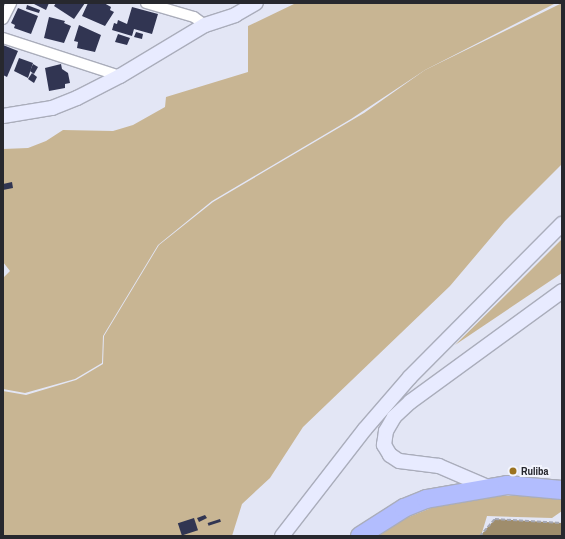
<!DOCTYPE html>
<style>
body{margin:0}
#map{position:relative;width:565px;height:539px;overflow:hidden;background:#e3e6f5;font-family:"Archivo Narrow",sans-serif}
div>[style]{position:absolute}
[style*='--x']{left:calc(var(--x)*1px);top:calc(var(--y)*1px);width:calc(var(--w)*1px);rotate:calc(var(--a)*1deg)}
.forest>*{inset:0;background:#c8b593}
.water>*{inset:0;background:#9f8d6c}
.building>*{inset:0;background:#313552;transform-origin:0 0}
.path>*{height:2px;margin-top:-1px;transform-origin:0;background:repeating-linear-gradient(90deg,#a5a7b3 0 4px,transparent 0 6px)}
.roads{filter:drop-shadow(1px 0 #aaadbb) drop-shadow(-1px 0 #aaadbb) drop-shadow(0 1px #aaadbb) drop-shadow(0 -1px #aaadbb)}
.street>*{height:10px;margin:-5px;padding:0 5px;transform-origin:5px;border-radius:5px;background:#fff}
.secondary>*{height:14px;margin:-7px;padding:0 7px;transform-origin:7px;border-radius:7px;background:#e8ebff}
.highway>*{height:18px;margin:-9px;padding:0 9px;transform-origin:9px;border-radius:9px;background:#b2bdfe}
.dots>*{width:11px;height:11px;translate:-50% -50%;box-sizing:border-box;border:2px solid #f2f4fd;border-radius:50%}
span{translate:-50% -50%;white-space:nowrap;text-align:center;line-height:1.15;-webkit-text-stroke:4px #f2f4fd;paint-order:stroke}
.poi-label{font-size:11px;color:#27282e;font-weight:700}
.left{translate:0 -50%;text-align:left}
.frame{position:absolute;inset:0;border:4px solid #27282e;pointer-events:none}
</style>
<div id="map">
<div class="forest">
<i style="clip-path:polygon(296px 3px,556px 3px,425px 70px,351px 119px,212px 201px,158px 245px,103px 336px,102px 363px,75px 379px,25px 393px,3px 389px,3px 278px,10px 271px,3px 262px,3px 149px,28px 148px,46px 141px,63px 130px,113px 131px,133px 125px,165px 107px,166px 97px,248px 72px,248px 26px)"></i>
<i style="clip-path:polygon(562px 3px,562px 164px,505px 221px,450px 286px,303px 427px,270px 478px,242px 504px,232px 536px,3px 536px,3px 391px,26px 395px,76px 380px,103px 364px,104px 336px,159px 245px,213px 202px,364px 113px,425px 70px)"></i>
<i style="clip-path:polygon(562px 239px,562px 273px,455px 345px,514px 287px)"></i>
<i style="clip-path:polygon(498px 496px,557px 496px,562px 499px,562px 511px,552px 518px,487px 516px,481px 536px,378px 536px,406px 518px,454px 499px)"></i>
</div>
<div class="water">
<i style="clip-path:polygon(495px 519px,562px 523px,562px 536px,480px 536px)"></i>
</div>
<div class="building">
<i style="clip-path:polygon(32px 3px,49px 3px,46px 10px)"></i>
<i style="clip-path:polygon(56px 3px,85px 3px,74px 19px,54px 6px)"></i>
<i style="clip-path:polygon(88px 3px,104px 3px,111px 7px,110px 10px,114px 12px,105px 26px,82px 16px)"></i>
<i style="clip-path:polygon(27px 5px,40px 10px,39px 13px,26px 9px)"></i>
<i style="clip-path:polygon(132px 7px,158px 14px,152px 34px,134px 29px,132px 36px,112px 30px,114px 23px,117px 24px,118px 20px,127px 24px)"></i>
<i style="clip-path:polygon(18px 8px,38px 16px,31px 34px,14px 28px,15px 25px,11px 23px)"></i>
<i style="clip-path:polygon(49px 17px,65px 21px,64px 23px,71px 26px,64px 43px,44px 38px)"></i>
<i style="clip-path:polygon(79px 25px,101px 35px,95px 52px,77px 48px,78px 42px,74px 41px)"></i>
<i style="clip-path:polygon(136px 32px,143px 34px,142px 39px,134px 37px)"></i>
<i style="clip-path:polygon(118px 34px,130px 38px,127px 45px,115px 42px)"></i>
<i style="clip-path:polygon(3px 45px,18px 51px,7px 77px,3px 75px)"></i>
<i style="clip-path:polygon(19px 58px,33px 63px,28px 78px,14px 71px)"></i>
<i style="clip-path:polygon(33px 64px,38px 67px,34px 74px,30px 71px)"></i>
<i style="clip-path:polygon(61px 64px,62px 69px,68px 73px,70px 83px,65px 84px,65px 88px,49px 91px,45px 68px)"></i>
<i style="clip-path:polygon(32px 73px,37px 77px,34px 83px,28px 79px)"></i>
<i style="clip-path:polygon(12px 182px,13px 188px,3px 190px,3px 184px)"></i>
<i style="clip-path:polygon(205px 515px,207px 518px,199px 522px,197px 518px)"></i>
<i style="left:194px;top:518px;width:13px;height:17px;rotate:72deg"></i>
<i style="left:220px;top:519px;width:3px;height:13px;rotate:72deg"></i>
</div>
<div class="path">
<i style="--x:480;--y:536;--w:23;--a:-49"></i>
<i style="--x:495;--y:519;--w:67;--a:3.4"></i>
</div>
<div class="roads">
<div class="street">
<i style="--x:146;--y:3;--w:50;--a:16.3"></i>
<i style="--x:194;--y:17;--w:14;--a:36"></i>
<i style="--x:3;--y:19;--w:18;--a:-63"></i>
<i style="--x:3;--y:38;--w:123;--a:18"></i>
</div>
<div class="secondary">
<i style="--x:3;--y:116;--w:50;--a:-9.3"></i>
<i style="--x:52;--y:108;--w:27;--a:-22"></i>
<i style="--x:77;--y:98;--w:48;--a:-27.1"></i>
<i style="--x:120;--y:76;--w:99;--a:-31"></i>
<i style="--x:205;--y:25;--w:32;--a:-18"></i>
<i style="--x:235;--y:15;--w:24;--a:-30"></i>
<i style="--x:490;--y:488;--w:56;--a:-156.7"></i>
<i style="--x:439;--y:466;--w:40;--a:-172.9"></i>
<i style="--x:399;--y:461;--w:11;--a:-146"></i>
<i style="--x:390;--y:455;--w:12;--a:-121"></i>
<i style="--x:384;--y:445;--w:14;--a:-82"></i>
<i style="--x:386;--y:431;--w:16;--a:-60"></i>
<i style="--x:394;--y:417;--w:22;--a:-43"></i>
<i style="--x:410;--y:402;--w:188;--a:-36.1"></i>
<i style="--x:282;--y:536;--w:135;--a:-52.2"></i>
<i style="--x:365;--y:429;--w:69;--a:-49.1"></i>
<i style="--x:410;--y:377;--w:216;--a:-45.2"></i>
</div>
<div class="highway">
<i style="--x:360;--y:536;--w:52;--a:-32.5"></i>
<i style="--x:404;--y:508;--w:24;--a:-22"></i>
<i style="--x:426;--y:499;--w:82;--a:-9.8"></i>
<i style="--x:507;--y:485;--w:55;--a:5.2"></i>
</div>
</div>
<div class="dots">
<i style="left:513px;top:471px;background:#9b7320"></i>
</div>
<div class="poi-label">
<span class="left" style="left:521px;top:471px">Ruliba</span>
</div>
<div class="frame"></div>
</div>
